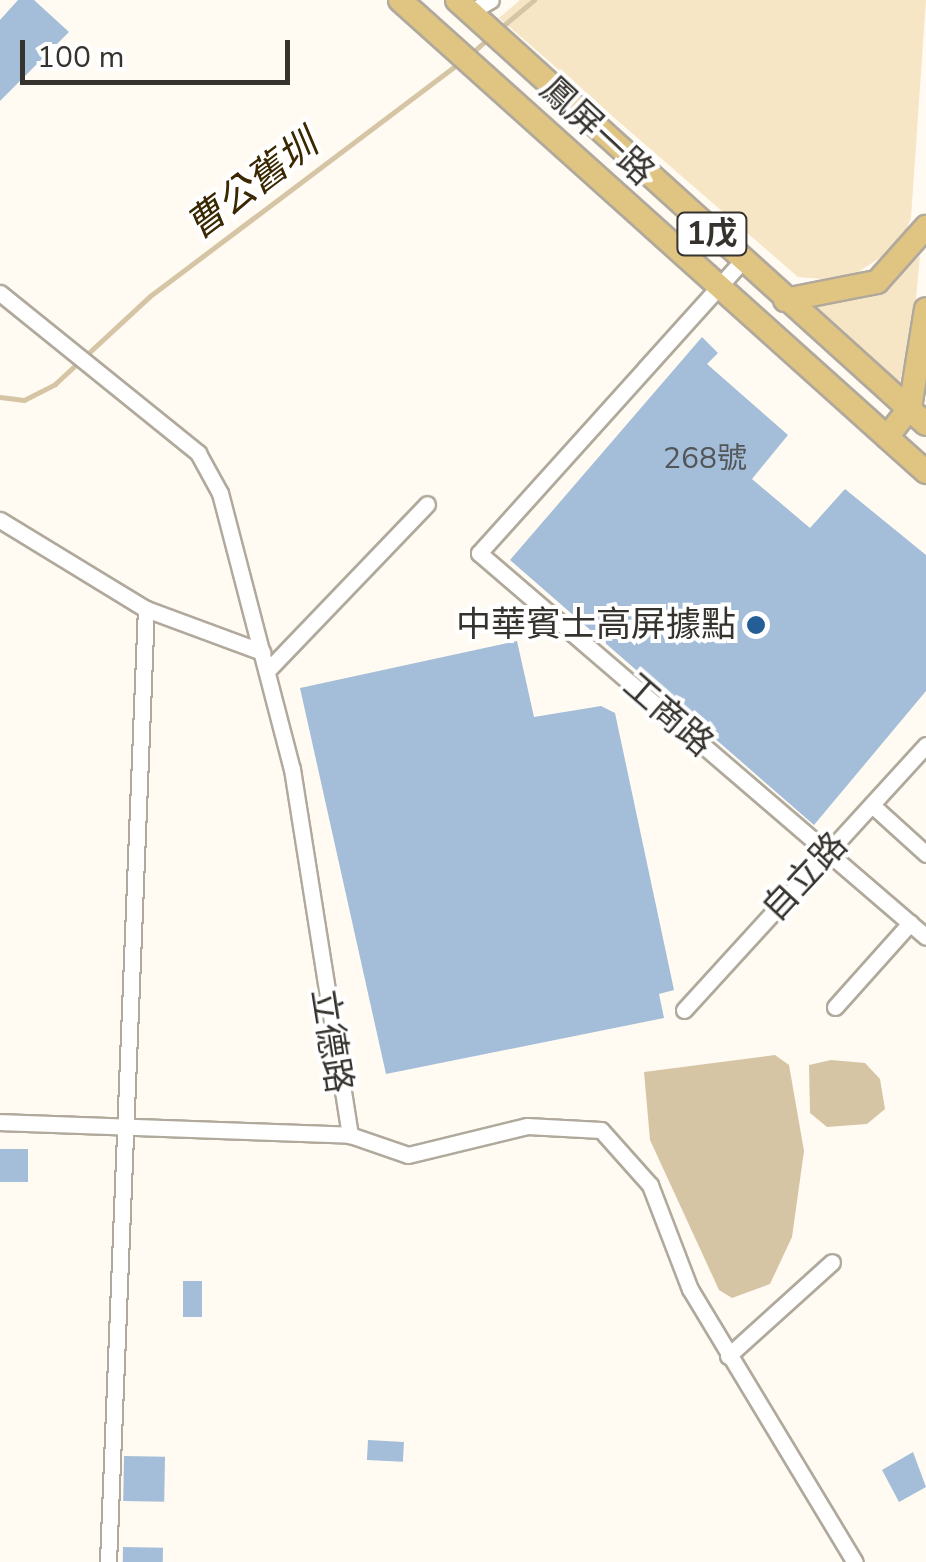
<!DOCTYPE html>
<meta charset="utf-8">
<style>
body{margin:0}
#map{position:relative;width:926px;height:1562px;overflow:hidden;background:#fffbf2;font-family:"Nunito Sans","Noto Sans TC",sans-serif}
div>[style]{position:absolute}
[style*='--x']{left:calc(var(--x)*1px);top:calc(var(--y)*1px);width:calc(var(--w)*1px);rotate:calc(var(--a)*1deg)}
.green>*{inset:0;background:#f7e6c6}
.water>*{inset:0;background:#d6c5a5}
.stream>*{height:5px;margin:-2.5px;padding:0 2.5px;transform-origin:2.5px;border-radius:2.5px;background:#d6c5a5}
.building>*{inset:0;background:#a4bdd8;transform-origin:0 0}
.roads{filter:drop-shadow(2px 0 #b0a99c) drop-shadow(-2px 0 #b0a99c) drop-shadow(0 2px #b0a99c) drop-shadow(0 -2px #b0a99c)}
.minor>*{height:15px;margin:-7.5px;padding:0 7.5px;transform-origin:7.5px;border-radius:7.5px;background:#fff}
.primary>*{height:22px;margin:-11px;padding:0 11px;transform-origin:11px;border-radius:11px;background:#e0c482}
.dots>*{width:28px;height:28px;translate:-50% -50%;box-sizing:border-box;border:5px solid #fff;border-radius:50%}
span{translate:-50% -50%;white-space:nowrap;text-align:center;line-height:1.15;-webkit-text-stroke:8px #fff;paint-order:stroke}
.number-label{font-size:30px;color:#525658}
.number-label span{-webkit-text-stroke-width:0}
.shield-label span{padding:2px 8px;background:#fff;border:2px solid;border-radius:8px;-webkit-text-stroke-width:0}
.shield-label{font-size:32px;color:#36332e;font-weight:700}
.street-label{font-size:35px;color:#36332e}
.poi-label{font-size:35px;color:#36332e}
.right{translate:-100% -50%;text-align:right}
.water-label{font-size:38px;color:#3a2800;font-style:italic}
.scale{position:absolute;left:20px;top:40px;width:270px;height:45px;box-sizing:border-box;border:5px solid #36332e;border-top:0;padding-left:12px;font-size:30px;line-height:35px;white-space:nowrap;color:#36332e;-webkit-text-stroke:8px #fff;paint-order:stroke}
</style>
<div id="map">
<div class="green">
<i style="clip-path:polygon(520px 0,926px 0,911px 218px,900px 245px,844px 281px,798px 277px,499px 18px)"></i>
<i style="clip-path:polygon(920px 256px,915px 310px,899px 386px,806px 306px,870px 295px)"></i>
</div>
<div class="water">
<i style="clip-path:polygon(775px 1055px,789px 1065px,804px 1151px,792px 1237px,770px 1284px,732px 1298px,719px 1290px,650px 1140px,644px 1072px)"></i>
<i style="clip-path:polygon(831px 1060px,865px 1063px,880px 1079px,885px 1109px,867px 1124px,827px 1127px,810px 1113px,809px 1065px)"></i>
</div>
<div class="stream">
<i style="--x:498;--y:30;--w:47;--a:-39.8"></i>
<i style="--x:472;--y:53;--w:24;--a:-42"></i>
<i style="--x:0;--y:397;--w:24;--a:7"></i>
<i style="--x:24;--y:400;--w:35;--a:-27"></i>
<i style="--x:55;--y:384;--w:129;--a:-42.8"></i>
<i style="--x:150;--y:296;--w:387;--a:-37"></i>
</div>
<div class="building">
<i style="clip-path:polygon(18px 0,34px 0,69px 32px,0 101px,0 20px)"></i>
<i style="clip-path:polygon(702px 337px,718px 353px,707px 364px,788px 435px,752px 479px,810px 528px,845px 489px,926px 555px,926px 691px,814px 825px,510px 560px)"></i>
<i style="clip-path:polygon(517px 641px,534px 717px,601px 706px,615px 713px,674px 990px,659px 994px,664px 1018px,386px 1074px,300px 688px)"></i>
<i style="left:0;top:1149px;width:28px;height:33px"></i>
<i style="left:183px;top:1281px;width:19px;height:36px"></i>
<i style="left:368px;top:1440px;width:36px;height:20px;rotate:3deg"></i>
<i style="clip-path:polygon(913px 1452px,926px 1487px,899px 1502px,882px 1470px)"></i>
<i style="left:124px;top:1456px;width:41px;height:45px;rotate:1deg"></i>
<i style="left:123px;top:1547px;width:40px;height:15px;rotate:1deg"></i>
</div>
<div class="roads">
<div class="minor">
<i style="--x:470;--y:12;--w:24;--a:-30"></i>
<i style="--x:742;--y:261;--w:393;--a:132"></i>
<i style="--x:479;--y:553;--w:589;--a:40.66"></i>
<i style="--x:0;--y:293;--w:255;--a:38.9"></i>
<i style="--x:198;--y:453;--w:46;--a:61.2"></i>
<i style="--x:220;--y:493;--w:285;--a:75.4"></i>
<i style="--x:292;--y:769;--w:371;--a:81"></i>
<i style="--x:350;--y:1135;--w:61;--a:19"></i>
<i style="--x:408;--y:1155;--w:122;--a:-13.7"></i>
<i style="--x:527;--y:1126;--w:74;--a:3.1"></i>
<i style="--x:601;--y:1130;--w:74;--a:48.3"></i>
<i style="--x:650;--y:1185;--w:111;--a:69"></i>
<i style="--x:690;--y:1289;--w:319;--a:58.9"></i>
<i style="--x:0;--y:520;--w:171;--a:31.4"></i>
<i style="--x:146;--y:609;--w:124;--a:20.3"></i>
<i style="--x:267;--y:671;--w:231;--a:-46.2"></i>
<i style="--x:872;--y:805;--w:73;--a:42.2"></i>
<i style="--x:835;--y:1007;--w:113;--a:-48.2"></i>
<i style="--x:684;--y:1010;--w:359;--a:-47.6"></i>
<i style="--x:0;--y:1122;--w:350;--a:2.1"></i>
<i style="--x:728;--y:1356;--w:140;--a:-42.1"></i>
<i style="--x:108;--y:1562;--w:954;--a:-87.72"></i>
</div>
<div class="primary">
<i style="--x:400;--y:0;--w:707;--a:41.9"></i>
<i style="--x:457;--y:0;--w:632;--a:42.12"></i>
<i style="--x:785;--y:300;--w:94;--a:-11.1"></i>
<i style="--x:877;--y:282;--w:74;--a:-48.3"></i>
<i style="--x:887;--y:437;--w:37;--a:-52"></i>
<i style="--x:910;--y:408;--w:100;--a:-80.8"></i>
</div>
</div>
<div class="dots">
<i style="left:756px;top:625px;background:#235f96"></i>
</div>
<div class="number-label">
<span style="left:705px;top:459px">268號</span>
</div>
<div class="shield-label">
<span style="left:712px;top:234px">1戊</span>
</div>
<div class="street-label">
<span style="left:597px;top:131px;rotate:43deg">鳳屏一路</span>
<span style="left:668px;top:715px;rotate:41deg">工商路</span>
<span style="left:805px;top:877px;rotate:-47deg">自立路</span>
<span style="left:331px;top:1041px;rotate:81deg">立德路</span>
</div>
<div class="poi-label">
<span class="right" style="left:736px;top:625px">中華賓士高屏據點</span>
</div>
<div class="water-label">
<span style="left:252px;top:185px;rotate:-37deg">曹公舊圳</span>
</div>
<div class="scale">100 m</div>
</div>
